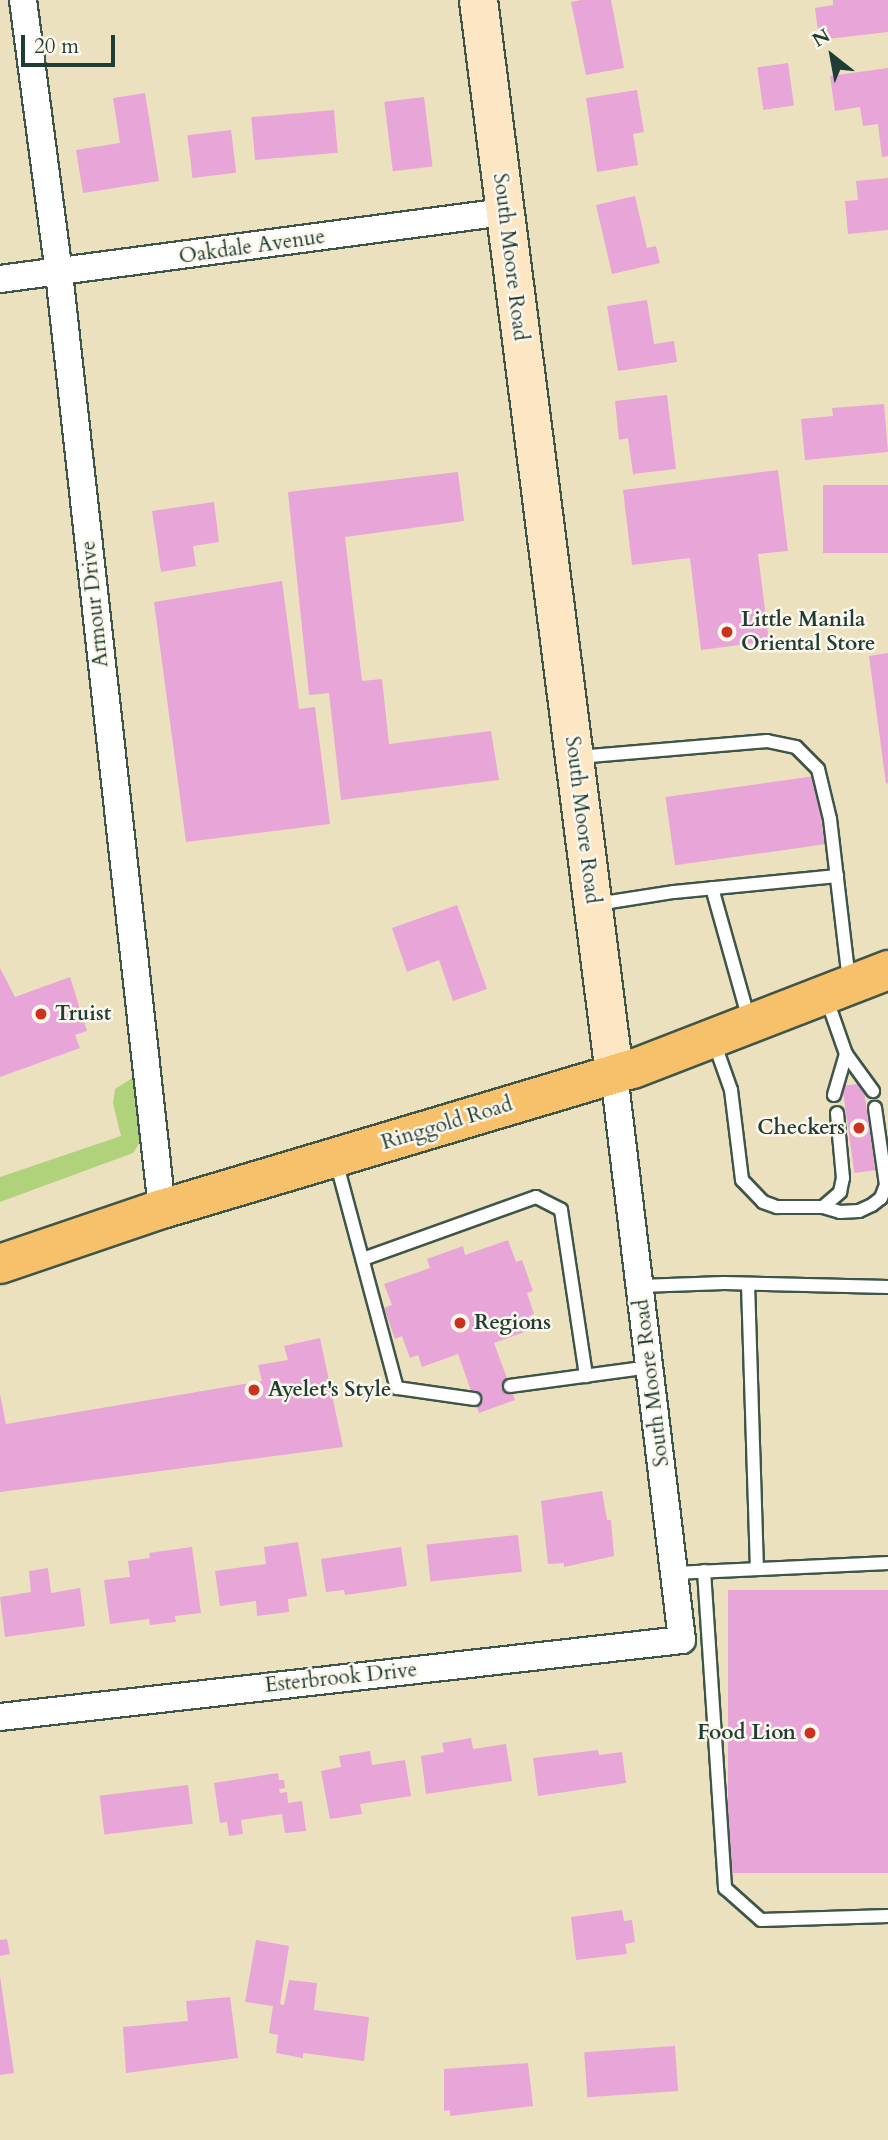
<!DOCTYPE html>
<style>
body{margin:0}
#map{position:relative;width:888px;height:2140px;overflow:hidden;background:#ece1be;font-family:Cardo,serif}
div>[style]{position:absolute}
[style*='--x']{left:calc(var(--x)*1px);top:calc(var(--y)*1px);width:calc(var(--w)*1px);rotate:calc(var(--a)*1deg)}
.green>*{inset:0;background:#afd27b}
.building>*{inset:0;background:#e8a5d8;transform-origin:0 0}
.roads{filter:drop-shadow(2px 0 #3e5649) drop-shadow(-2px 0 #3e5649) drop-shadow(0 2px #3e5649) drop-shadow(0 -2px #3e5649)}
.lane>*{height:12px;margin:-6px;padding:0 6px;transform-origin:6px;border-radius:6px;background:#fff}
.street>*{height:26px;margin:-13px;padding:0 13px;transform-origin:13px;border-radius:13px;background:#fff}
.secondary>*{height:37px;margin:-18.5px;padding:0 18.5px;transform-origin:18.5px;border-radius:18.5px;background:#fce6c4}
.primary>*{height:38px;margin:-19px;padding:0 19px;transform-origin:19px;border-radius:19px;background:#f7c06b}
.dots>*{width:19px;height:19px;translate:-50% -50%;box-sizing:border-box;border:4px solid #fbf7ec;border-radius:50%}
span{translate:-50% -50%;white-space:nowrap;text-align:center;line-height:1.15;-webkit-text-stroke:5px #fbf7ec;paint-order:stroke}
.street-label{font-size:21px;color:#1f3d34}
.poi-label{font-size:21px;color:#1f3d34;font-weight:700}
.left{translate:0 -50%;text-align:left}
.right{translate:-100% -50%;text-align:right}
.north{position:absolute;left:797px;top:21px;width:70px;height:70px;-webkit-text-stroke:5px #fbf7ec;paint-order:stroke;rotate:329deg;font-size:19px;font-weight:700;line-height:28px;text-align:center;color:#1f3d34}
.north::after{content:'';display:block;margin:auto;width:24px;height:32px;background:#1f3d34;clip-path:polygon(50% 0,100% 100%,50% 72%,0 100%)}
.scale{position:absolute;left:21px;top:35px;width:94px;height:32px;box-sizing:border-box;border:4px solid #1f3d34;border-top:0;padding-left:9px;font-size:21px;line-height:24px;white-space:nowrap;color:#1f3d34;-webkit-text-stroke:5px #fbf7ec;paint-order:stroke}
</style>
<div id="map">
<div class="green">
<i style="clip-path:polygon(139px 1074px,145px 1125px,141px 1141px,133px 1153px,0 1202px,0 1177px,121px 1136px,113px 1103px,115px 1089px)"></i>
</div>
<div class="building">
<i style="clip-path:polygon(581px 0,611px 0,624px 68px,586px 75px,571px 2px)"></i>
<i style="clip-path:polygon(833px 0,888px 0,888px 32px,819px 40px,815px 8px,833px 5px)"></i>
<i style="left:788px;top:63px;width:43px;height:31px;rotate:82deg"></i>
<i style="clip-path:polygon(888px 68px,888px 156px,882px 157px,878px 124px,863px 126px,860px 107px,835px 111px,830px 76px)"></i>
<i style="clip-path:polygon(637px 90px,644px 132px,633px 134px,638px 165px,597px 172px,586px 98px)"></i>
<i style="clip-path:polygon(145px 93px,159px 181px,83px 193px,76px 150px,120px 143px,113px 98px)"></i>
<i style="left:424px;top:97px;width:70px;height:40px;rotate:83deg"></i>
<i style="left:334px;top:110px;width:43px;height:83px;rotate:85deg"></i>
<i style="left:231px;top:130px;width:43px;height:44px;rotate:83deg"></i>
<i style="clip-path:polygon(888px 178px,888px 230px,848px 234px,845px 201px,858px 200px,856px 181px)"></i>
<i style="clip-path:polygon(635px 196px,647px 248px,656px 246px,660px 263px,612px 274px,596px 205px)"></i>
<i style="clip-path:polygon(647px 300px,654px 344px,674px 341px,677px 362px,618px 371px,607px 306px)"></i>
<i style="clip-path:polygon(667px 395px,676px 469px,633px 474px,628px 438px,619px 440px,615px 401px)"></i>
<i style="clip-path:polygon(884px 404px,888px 452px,805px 460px,801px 419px,833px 416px,832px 408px)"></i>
<i style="clip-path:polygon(778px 470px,788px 551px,758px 554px,769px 641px,701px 650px,690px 558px,632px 565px,623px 490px)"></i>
<i style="clip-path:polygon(458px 472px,464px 521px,345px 537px,362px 681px,382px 679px,389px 744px,491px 731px,499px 780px,341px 800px,329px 693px,309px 695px,288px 492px)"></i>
<i style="left:888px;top:485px;width:68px;height:65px;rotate:90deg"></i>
<i style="clip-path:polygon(214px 502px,219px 542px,193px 546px,196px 566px,161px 572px,152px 511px)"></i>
<i style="clip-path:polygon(282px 581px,299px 709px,315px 707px,330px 824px,186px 842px,154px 602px)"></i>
<i style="clip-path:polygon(888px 653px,888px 783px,886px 784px,869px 656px)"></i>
<i style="left:815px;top:776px;width:69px;height:151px;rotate:82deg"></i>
<i style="clip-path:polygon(457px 905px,487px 989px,453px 1001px,439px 960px,407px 972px,392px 928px)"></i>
<i style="clip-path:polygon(0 968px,15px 997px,70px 977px,87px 1031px,75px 1035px,80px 1048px,0 1077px)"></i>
<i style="left:863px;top:1083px;width:88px;height:21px;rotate:82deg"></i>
<i style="clip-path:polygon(508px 1240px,516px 1262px,522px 1260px,533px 1291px,527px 1293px,534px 1314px,529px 1316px,533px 1329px,494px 1343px,515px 1400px,479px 1413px,458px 1354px,422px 1367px,418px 1355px,410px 1358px,402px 1336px,395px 1339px,384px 1308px,392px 1305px,384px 1284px,430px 1268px,427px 1259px,463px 1246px,465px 1255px)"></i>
<i style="clip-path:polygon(320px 1338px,343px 1447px,0 1492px,0 1394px,6px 1424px,262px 1381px,258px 1365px,288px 1360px,284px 1346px)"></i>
<i style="clip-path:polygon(602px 1491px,607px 1520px,611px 1520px,614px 1556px,564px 1567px,564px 1563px,548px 1564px,541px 1501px)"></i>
<i style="left:518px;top:1535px;width:37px;height:92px;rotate:84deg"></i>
<i style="clip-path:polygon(298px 1542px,307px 1596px,288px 1599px,289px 1612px,257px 1616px,256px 1601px,220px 1606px,215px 1571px,266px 1564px,264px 1547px)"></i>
<i style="clip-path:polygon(192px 1547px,201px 1613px,175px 1616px,176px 1622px,150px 1625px,149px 1619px,110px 1624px,104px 1580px,130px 1577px,128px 1561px,150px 1558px,149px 1553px)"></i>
<i style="clip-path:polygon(401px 1547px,407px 1586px,345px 1595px,344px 1590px,326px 1592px,321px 1559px)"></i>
<i style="clip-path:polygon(48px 1568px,51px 1593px,80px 1588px,85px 1626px,5px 1637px,0 1597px,31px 1592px,29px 1571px)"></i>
<i style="left:888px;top:1590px;width:283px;height:160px;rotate:90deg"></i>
<i style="clip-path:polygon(471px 1738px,473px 1749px,506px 1744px,512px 1781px,426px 1794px,421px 1756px,444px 1752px,442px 1743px)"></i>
<i style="clip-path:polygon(598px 1750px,599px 1755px,622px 1752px,626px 1783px,538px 1796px,533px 1758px)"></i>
<i style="clip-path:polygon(370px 1751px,372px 1765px,405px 1760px,411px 1796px,360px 1804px,362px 1814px,330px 1819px,321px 1771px,341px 1767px,339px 1756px)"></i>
<i style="clip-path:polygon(278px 1773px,279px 1780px,284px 1780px,285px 1788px,279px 1789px,280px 1793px,287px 1792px,288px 1803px,302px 1801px,306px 1831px,285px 1833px,282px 1814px,241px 1820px,243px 1834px,229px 1836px,227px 1822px,220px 1823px,214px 1783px)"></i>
<i style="left:188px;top:1785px;width:39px;height:89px;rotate:83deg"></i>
<i style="clip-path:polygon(622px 1910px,624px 1921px,632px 1920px,635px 1942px,625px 1944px,627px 1954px,576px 1960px,571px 1917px)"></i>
<i style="clip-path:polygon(7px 1939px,10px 1954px,0 1956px,0 1940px)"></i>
<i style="clip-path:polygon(256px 1940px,289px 1946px,280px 2004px,284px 2005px,289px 1980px,317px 1983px,314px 2010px,369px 2017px,364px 2061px,303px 2053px,303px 2058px,276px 2053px,278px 2035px,269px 2033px,273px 2006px,245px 2002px)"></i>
<i style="clip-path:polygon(0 1976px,14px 2073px,0 2075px)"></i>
<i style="clip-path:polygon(230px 1997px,238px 2058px,126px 2073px,123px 2027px,188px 2021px,186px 2001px)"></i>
<i style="left:675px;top:2046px;width:45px;height:91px;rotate:86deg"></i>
<i style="clip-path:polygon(528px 2063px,533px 2106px,450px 2116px,450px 2110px,444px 2111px,444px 2069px)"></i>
</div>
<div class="roads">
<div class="lane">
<i style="--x:578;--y:757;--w:190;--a:-4.8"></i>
<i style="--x:767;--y:741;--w:30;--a:12"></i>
<i style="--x:796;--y:747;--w:31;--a:45"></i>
<i style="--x:818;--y:769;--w:51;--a:76.5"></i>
<i style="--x:830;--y:819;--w:163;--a:83.3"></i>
<i style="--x:712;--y:888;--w:137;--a:74.3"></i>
<i style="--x:597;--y:904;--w:78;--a:-8.9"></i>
<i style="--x:674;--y:892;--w:164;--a:-5.6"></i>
<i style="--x:826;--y:997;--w:60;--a:70.7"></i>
<i style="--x:846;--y:1054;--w:46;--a:53.9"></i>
<i style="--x:714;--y:1042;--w:51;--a:70.5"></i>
<i style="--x:731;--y:1090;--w:91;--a:83"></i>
<i style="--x:742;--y:1180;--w:30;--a:46"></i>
<i style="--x:763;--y:1202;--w:15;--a:20"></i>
<i style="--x:777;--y:1207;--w:46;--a:0"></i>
<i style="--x:823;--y:1207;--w:18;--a:16"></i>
<i style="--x:840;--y:1212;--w:19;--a:-3"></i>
<i style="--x:859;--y:1211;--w:14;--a:-25"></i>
<i style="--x:872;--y:1205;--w:11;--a:-38"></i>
<i style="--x:881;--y:1198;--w:14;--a:-69"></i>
<i style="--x:886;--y:1185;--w:78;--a:-98.1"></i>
<i style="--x:834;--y:1095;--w:43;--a:-73.7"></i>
<i style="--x:336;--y:1161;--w:235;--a:75"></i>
<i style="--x:397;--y:1388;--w:78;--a:8.1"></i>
<i style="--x:823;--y:1207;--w:23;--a:-41"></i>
<i style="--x:840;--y:1192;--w:14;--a:-78"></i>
<i style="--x:843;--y:1178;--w:65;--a:-95.3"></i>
<i style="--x:363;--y:1259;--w:184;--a:-19.7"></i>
<i style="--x:536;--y:1197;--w:28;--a:27"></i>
<i style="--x:561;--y:1210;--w:168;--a:81.4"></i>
<i style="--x:748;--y:1284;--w:285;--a:88.2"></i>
<i style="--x:640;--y:1286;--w:84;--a:-2"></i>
<i style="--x:724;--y:1283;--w:164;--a:1.4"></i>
<i style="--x:510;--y:1386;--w:141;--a:-7.7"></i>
<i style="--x:704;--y:1571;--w:318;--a:86.2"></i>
<i style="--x:725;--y:1888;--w:48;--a:41.6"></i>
<i style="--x:761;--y:1920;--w:127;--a:-1.8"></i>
<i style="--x:675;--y:1573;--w:213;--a:-2.7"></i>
</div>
<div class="street">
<i style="--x:23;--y:0;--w:275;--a:82.5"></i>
<i style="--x:59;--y:273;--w:942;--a:83.72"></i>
<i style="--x:0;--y:279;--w:508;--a:-7.57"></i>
<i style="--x:0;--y:1717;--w:686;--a:-6.44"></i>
<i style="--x:682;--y:1640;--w:570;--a:-96.85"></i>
</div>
<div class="secondary">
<i style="--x:478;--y:0;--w:1083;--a:82.78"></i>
</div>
<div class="primary">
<i style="--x:0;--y:1264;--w:171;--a:-18.8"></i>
<i style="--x:162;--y:1209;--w:491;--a:-16.6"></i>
<i style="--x:633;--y:1069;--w:274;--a:-21.2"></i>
</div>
</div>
<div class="dots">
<i style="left:727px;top:632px;background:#c8321e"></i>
<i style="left:41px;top:1014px;background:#c8321e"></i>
<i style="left:859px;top:1128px;background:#c8321e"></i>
<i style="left:460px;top:1323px;background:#c8321e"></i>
<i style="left:254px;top:1390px;background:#c8321e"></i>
<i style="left:810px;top:1733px;background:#c8321e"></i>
</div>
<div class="street-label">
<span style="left:252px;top:247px;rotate:-8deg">Oakdale Avenue</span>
<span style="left:510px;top:257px;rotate:83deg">South Moore Road</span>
<span style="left:95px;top:604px;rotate:-96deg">Armour Drive</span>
<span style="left:582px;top:820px;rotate:83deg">South Moore Road</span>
<span style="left:447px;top:1124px;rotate:-17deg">Ringgold Road</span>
<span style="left:652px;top:1383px;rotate:-97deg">South Moore Road</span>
<span style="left:341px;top:1678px;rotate:-6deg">Esterbrook Drive</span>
</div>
<div class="poi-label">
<span class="left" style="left:741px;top:632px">Little Manila<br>Oriental Store</span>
<span class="left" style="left:55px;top:1014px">Truist</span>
<span class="right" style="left:845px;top:1128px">Checkers</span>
<span class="left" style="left:474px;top:1323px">Regions</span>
<span class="left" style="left:268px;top:1390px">Ayelet's Style</span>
<span class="right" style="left:796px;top:1733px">Food Lion</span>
</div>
<div class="north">N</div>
<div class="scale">20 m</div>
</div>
